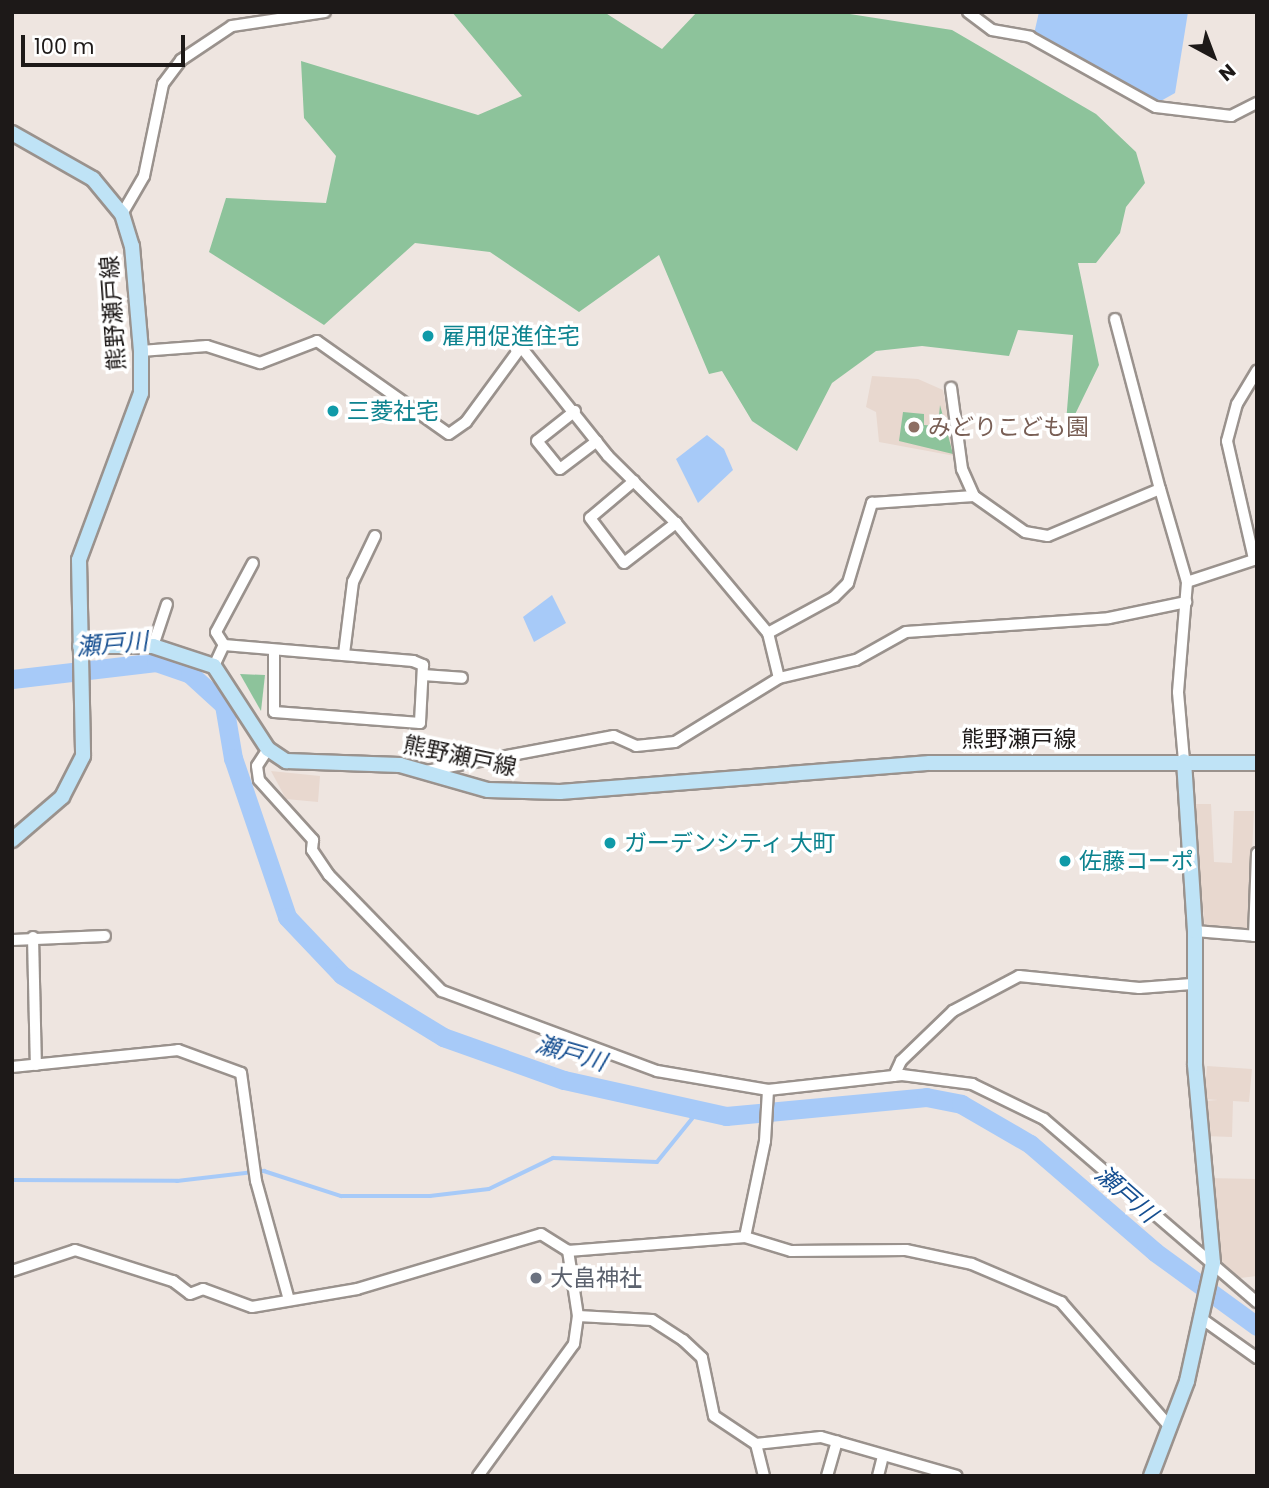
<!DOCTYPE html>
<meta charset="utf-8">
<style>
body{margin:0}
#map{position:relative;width:1269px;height:1488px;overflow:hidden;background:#eee5e0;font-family:Poppins,"Noto Sans JP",sans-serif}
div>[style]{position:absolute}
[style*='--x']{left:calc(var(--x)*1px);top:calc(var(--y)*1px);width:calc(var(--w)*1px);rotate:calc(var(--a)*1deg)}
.built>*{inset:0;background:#e8d8cf}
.green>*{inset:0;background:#8dc39b}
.water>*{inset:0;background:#a7caf8}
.stream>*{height:3.5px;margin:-1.75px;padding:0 1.75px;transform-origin:1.75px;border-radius:1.75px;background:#a7caf8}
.river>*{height:19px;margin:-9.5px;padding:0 9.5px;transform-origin:9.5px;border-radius:9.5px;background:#a7caf8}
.roads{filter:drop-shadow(2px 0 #9a928d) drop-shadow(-2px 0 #9a928d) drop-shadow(0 2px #9a928d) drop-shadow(0 -2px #9a928d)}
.street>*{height:10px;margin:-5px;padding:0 5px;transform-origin:5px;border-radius:5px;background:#fff}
.secondary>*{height:14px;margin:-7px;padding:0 7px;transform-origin:7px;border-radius:7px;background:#bfe3f6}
.dots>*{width:19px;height:19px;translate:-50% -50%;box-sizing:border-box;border:4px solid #fff;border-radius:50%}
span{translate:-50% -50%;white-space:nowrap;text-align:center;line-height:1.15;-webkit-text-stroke:7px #fff;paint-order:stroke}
.street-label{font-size:23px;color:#1d1918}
.culture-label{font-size:23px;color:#0d838f}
.left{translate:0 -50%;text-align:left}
.education-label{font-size:23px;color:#785e54}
.worship-label{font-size:23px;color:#5b616d}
.water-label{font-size:24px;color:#164f91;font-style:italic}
.frame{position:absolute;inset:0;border:14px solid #1d1918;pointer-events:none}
.north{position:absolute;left:1178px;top:21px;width:70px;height:70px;-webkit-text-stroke:5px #fff;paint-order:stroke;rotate:139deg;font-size:19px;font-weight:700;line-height:28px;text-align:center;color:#1d1918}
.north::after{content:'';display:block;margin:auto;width:24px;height:32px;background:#1d1918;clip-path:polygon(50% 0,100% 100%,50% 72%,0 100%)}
.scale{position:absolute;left:21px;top:35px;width:164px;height:32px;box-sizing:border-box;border:4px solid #1d1918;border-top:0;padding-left:9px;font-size:21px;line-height:24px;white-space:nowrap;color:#1d1918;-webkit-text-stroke:5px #fff;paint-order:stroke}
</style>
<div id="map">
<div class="built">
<i style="clip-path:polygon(872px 376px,918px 379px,943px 390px,955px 456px,879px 442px,876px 412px,866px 407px)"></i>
<i style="clip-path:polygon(271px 771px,320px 776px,318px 802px,286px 799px)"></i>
<i style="clip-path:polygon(1194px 804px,1211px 804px,1214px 862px,1232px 863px,1234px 811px,1254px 811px,1248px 932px,1205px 930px)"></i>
<i style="clip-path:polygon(1207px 1066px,1252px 1069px,1249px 1102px,1233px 1101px,1232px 1137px,1204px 1136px,1205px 1101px,1218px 1100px,1204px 1099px)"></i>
<i style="clip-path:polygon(1207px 1178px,1257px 1179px,1257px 1276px,1240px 1278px,1223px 1269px)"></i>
</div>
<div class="green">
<i style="clip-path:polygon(452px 12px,604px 12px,662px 49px,697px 12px,837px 12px,952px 30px,1096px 114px,1136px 152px,1145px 183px,1126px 207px,1120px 233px,1096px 263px,1078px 263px,1099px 365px,1065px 435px,1073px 335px,1018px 330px,1009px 356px,922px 346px,876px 351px,832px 383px,797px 451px,752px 421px,722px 371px,709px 374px,659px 255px,579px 312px,490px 252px,415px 243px,324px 325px,209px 252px,226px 198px,326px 203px,336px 156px,304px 118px,301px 61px,478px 115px,522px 96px)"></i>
<i style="clip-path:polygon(940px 405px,953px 454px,899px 441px,903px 412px,924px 414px,924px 425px,938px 426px)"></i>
<i style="clip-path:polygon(240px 674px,265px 675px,261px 711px)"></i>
</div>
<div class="water">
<i style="clip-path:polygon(1039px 12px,1188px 12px,1175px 93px,1159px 102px,1034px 34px)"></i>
<i style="clip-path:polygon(707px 435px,724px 449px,733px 470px,698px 503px,676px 459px)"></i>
<i style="clip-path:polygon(552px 595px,566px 623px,534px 642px,523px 617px)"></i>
</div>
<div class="stream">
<i style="--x:12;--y:1180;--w:165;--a:0.3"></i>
<i style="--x:177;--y:1181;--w:88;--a:-6.6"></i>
<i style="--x:264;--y:1171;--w:81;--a:18"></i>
<i style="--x:341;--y:1196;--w:89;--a:0"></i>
<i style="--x:430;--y:1196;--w:59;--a:-6.8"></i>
<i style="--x:489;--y:1189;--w:71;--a:-25.8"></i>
<i style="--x:553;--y:1158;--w:104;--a:2.2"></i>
<i style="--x:657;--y:1162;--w:55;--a:-50.9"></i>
<i style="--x:692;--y:1119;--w:13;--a:-117"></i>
</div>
<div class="river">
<i style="--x:12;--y:679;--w:145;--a:-6.7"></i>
<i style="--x:156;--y:662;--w:36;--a:19"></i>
<i style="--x:190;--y:674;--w:46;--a:42.4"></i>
<i style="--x:224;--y:705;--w:54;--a:80.4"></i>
<i style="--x:233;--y:758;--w:168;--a:71.2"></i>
<i style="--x:287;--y:917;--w:80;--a:46.5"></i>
<i style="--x:342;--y:975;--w:119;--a:31.5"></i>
<i style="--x:443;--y:1037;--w:128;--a:19.6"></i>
<i style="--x:564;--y:1080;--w:166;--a:12.5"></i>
<i style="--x:726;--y:1116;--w:201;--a:-5.4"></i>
<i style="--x:926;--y:1097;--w:36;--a:11"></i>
<i style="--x:961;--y:1104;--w:80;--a:30.1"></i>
<i style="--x:1030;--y:1144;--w:165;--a:40.8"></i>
<i style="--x:1155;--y:1252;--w:126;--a:36"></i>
</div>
<div class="roads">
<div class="street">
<i style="--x:968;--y:12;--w:30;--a:37"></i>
<i style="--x:992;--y:30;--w:39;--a:10"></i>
<i style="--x:1030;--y:37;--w:144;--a:29.1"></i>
<i style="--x:1156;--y:107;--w:76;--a:6.8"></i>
<i style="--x:1231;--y:116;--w:29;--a:-27"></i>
<i style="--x:122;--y:214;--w:44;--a:-59.9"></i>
<i style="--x:144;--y:176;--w:94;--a:-78.3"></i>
<i style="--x:163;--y:84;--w:30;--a:-53"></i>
<i style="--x:181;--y:60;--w:61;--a:-33.7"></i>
<i style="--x:232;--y:26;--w:94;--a:-8.6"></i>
<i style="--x:1115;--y:319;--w:176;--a:75.2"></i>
<i style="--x:141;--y:351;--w:66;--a:-4.3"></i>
<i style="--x:207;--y:346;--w:56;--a:17.8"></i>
<i style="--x:260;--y:363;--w:61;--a:-21.1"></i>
<i style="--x:317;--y:341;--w:161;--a:35.2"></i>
<i style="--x:449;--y:434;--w:21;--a:-35"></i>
<i style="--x:466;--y:422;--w:93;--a:-53.7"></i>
<i style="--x:521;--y:347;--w:139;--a:51.4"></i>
<i style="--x:608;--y:456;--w:95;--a:44.6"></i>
<i style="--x:676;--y:523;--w:143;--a:50.1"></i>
<i style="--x:768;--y:633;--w:46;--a:76.3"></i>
<i style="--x:575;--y:411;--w:48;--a:141.7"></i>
<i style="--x:537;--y:441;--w:36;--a:51"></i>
<i style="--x:560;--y:469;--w:46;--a:-37.1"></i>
<i style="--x:634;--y:481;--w:57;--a:139.9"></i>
<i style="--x:590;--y:518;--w:56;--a:52.9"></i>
<i style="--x:624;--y:563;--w:66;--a:-37.6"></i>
<i style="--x:974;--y:496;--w:62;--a:35.2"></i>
<i style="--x:1025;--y:532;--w:23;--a:10"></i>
<i style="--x:1048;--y:536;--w:121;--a:-22.8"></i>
<i style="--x:1160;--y:489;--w:97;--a:73.8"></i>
<i style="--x:1254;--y:559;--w:121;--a:-102.9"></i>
<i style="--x:1227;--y:441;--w:38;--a:-75"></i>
<i style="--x:1237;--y:404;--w:39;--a:-59"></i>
<i style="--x:768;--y:633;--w:75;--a:-28.6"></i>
<i style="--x:834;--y:597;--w:20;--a:-45"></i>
<i style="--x:848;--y:583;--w:84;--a:-73.3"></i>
<i style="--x:872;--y:503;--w:102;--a:-3.9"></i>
<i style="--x:974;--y:496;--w:30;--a:-114"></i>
<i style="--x:962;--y:469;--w:82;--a:-97.7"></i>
<i style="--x:224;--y:645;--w:15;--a:-122"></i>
<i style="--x:216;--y:632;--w:78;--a:-61.8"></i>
<i style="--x:153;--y:646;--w:44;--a:-71.6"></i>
<i style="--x:344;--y:654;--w:73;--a:-82.9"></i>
<i style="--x:353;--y:582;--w:51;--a:-64.4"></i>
<i style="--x:214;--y:666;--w:23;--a:-65"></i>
<i style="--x:224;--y:645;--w:190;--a:4.8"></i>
<i style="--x:413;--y:661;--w:11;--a:22"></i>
<i style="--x:423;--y:665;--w:58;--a:93"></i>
<i style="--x:420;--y:723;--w:146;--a:-175.7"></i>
<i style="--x:274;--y:712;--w:62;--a:-90"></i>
<i style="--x:423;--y:675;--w:39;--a:4"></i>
<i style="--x:268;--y:749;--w:20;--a:123"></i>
<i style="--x:257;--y:766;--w:14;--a:82"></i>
<i style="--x:259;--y:780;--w:81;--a:48"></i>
<i style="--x:313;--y:840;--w:10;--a:96"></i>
<i style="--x:312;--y:850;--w:30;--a:56"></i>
<i style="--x:329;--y:875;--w:162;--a:45.8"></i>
<i style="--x:442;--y:991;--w:229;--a:20.4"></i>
<i style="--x:657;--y:1071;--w:113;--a:9.7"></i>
<i style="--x:768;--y:1090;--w:135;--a:-6.4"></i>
<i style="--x:902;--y:1075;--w:71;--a:7.3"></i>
<i style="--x:972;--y:1084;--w:80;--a:25.9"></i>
<i style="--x:1044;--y:1119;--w:281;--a:40.7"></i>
<i style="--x:1184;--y:761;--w:69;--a:-95"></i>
<i style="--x:1178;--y:692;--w:110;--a:-85.3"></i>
<i style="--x:1187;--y:582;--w:74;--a:-18.2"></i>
<i style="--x:421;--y:772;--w:196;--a:-10.6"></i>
<i style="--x:614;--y:736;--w:24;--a:24"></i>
<i style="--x:636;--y:746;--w:39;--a:-6"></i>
<i style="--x:675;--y:742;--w:122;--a:-31.6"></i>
<i style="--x:779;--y:678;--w:79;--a:-13.2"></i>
<i style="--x:856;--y:660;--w:57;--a:-29.2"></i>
<i style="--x:906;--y:632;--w:203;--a:-3.9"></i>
<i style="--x:1109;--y:618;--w:79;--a:-11.7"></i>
<i style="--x:1195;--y:931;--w:62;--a:4.6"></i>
<i style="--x:1254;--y:936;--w:83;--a:-87.9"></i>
<i style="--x:33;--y:937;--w:128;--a:88.7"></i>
<i style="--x:12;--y:940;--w:93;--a:-2.5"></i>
<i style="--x:12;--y:1067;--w:167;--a:-5.8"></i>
<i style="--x:178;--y:1050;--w:67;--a:20.1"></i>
<i style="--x:241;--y:1073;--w:109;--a:82.1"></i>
<i style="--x:256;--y:1181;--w:123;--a:74.5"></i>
<i style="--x:894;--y:1076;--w:17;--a:-65"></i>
<i style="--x:901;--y:1061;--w:72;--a:-43.9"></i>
<i style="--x:953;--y:1011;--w:75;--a:-27.9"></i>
<i style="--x:1019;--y:976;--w:121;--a:5.7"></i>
<i style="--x:1139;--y:988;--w:53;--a:-4.3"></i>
<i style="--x:745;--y:1237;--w:98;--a:-78.2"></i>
<i style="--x:765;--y:1141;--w:51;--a:-86.6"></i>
<i style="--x:12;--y:1271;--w:66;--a:-18.4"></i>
<i style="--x:75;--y:1250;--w:103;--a:17.6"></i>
<i style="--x:173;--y:1281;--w:21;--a:37"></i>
<i style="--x:190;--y:1294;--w:14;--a:-21"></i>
<i style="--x:203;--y:1289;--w:52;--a:20.2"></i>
<i style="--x:252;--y:1307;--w:107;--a:-9.7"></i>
<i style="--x:357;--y:1289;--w:192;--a:-16.6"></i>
<i style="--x:541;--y:1234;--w:32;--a:32"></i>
<i style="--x:568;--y:1251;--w:178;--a:-4.5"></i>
<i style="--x:745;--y:1237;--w:48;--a:16.9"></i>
<i style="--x:791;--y:1251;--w:115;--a:-0.5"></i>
<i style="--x:906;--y:1250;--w:67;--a:12"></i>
<i style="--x:972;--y:1264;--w:97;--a:23.1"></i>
<i style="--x:1061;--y:1302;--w:167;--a:48.9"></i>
<i style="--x:578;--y:1316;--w:74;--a:3.1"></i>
<i style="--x:652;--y:1320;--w:37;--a:33"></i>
<i style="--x:683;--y:1340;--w:26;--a:43"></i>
<i style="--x:702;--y:1358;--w:59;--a:78.3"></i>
<i style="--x:714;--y:1416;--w:50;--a:33.7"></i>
<i style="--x:756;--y:1444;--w:33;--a:76"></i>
<i style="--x:1205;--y:1321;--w:64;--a:35.4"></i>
<i style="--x:756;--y:1444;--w:65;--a:-6.1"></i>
<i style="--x:821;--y:1437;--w:141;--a:16"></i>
<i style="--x:478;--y:1476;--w:163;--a:-54"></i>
<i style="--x:574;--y:1344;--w:28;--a:-82"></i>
<i style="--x:578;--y:1316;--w:66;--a:-98.7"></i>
<i style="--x:827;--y:1476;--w:36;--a:-74"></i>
<i style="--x:878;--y:1476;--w:21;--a:-76"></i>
</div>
<div class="secondary">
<i style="--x:12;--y:133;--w:93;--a:29.6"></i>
<i style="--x:93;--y:179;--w:45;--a:50.4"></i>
<i style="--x:122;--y:214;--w:34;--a:73"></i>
<i style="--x:132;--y:246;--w:105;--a:85.1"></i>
<i style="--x:141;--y:351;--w:42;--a:90"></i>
<i style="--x:141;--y:393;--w:178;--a:110.4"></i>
<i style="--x:79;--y:560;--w:196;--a:88.8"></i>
<i style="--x:83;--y:756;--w:46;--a:117.1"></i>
<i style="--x:62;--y:797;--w:66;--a:139.3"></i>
<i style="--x:80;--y:646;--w:73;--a:0"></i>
<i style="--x:153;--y:646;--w:64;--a:18.2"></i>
<i style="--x:214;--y:666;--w:99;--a:57"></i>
<i style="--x:268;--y:749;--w:22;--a:34"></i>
<i style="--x:286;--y:761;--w:114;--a:2"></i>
<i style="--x:400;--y:765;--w:91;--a:15.9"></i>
<i style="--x:488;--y:790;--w:72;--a:1.6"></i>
<i style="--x:560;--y:792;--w:371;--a:-4.5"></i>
<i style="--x:930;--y:763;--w:327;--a:0"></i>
<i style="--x:1151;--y:1476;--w:102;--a:-69.2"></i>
<i style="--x:1187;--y:1381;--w:121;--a:-77.6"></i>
<i style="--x:1213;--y:1263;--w:200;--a:-95.2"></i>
<i style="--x:1195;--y:1064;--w:133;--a:-90"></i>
<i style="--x:1195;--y:931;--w:170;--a:-93.7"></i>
</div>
</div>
<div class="dots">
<i style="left:428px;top:336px;background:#0f9aa8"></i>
<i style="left:333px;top:411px;background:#0f9aa8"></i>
<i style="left:914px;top:427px;background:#8d6e63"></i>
<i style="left:610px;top:843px;background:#0f9aa8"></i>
<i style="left:1065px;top:861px;background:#0f9aa8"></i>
<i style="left:536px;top:1278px;background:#6b7280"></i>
</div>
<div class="street-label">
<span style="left:113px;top:313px;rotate:-94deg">熊野瀬戸線</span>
<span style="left:1019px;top:739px">熊野瀬戸線</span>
<span style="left:460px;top:756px;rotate:12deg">熊野瀬戸線</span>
</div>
<div class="culture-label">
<span class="left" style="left:442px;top:336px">雇用促進住宅</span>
<span class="left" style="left:347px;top:411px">三菱社宅</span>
<span class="left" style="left:624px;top:843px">ガーデンシティ 大町</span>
<span class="left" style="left:1079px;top:861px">佐藤コーポ</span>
</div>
<div class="education-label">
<span class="left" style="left:928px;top:427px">みどりこども園</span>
</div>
<div class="worship-label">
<span class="left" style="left:550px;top:1278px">大畠神社</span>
</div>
<div class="water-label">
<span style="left:112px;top:644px;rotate:-5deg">瀬戸川</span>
<span style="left:571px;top:1053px;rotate:16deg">瀬戸川</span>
<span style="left:1126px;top:1194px;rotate:41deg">瀬戸川</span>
</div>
<div class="frame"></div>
<div class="north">N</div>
<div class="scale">100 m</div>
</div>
